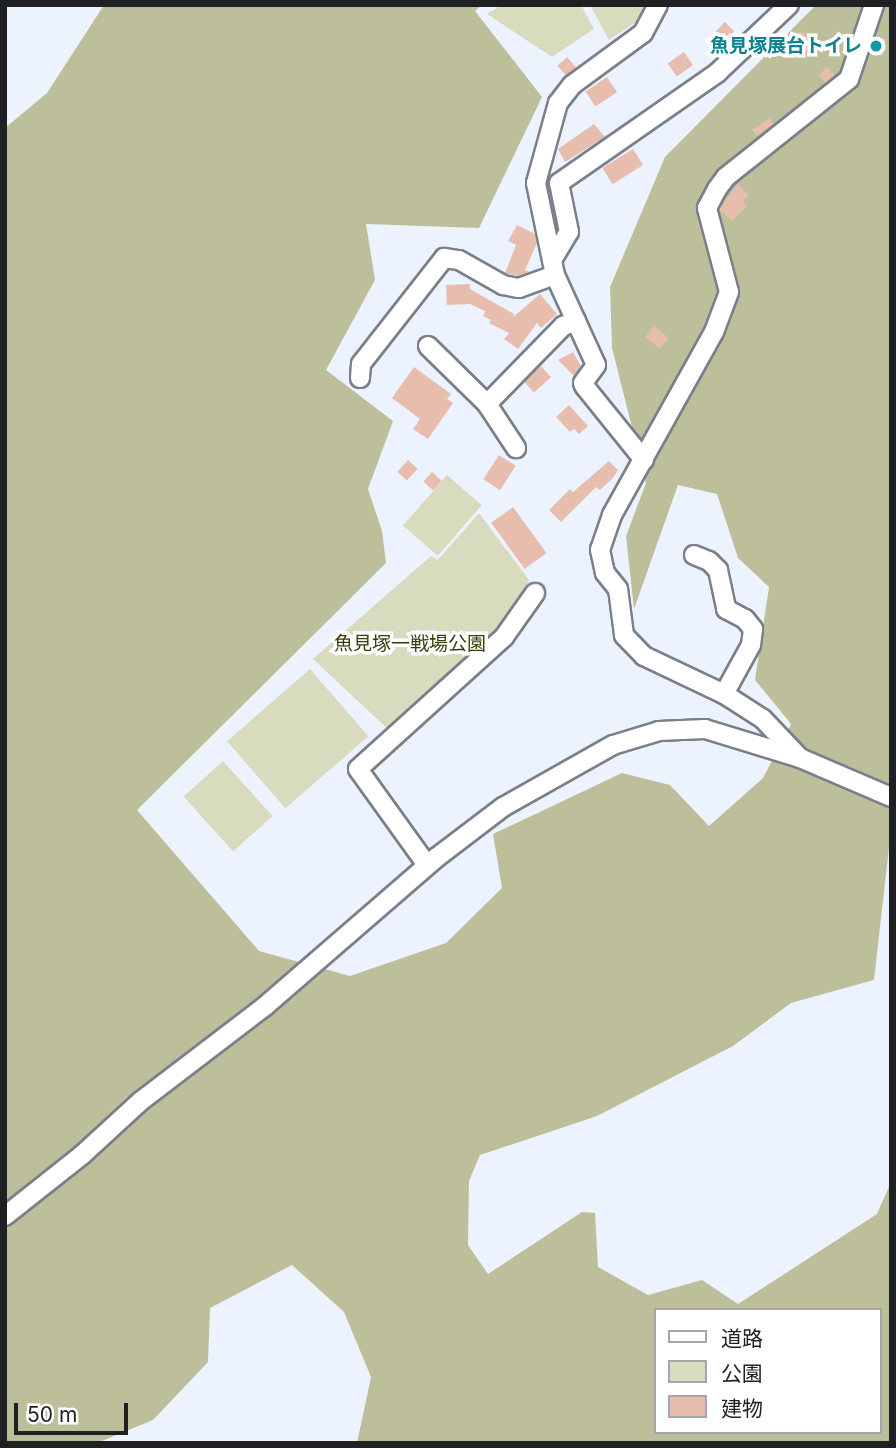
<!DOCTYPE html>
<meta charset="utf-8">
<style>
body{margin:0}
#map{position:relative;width:896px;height:1448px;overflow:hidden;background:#edf3fe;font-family:Inter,"Noto Sans JP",sans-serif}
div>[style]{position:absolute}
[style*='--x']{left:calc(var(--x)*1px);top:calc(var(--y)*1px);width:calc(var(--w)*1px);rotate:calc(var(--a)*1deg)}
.green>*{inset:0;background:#d8dbbd;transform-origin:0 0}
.forest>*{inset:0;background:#bcbf99}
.building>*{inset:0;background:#e7beae;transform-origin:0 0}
.roads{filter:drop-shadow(2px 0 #7a7f89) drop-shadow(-2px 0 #7a7f89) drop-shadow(0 2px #7a7f89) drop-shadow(0 -2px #7a7f89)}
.minor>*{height:18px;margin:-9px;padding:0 9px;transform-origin:9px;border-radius:9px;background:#fff}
.dots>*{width:19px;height:19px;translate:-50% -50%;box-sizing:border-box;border:4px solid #fff;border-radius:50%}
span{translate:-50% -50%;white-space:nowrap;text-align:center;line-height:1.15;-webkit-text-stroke:7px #fff;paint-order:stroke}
.culture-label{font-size:19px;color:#0d838f;font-weight:700}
.right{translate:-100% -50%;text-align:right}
.park-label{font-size:19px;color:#3b3c0d}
.frame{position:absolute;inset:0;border:7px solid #1e2024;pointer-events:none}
.legend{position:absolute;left:654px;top:1308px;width:228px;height:126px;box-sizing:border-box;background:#fff;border:2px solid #a5a6a7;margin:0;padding:9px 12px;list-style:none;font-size:21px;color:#1e2024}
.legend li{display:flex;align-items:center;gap:14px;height:35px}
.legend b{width:35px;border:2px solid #a5a6a7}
.scale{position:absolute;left:14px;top:1403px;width:114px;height:32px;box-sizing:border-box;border:4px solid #1e2024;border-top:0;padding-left:9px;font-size:21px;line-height:24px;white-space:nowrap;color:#1e2024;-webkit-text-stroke:5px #fff;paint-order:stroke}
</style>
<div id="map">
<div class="green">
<i style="clip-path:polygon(501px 5px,581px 5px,594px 29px,552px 57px,487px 14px)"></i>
<i style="clip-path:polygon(590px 5px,642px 5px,645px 16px,609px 40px)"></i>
<i style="left:447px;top:475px;width:46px;height:67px;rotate:41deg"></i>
<i style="clip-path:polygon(479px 513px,529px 580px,500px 632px,391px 732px,313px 659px,431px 556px,438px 560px)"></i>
<i style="left:310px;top:669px;width:89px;height:110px;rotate:49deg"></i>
<i style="left:223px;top:761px;width:74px;height:53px;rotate:48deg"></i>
</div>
<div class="forest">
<i style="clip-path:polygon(evenodd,104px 5px,482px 5px,475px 11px,542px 97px,479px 228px,366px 224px,375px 280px,326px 370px,393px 421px,368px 489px,382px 531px,386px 563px,137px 810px,259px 951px,350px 976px,446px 943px,502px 888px,493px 834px,622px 773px,670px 785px,709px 826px,763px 778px,791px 724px,755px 680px,769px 587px,738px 558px,717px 494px,678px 485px,634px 609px,626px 536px,646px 483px,612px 348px,610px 287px,665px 157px,816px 5px,891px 5px,891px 830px,874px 980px,791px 1003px,733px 1046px,597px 1116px,480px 1155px,469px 1181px,468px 1245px,488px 1274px,582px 1212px,595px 1213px,598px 1267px,648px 1295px,702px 1280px,738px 1304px,877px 1214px,891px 1182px,891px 1443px,357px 1443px,371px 1377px,344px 1312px,292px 1265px,210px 1308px,208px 1362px,153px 1420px,97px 1443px,5px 1443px,5px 128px,47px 93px,104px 5px,656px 1310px,880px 1310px,880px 1432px,656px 1432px,656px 1310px)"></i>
</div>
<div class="building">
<i style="left:725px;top:22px;width:13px;height:21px;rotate:45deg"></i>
<i style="left:802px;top:31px;width:18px;height:18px;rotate:45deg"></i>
<i style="left:875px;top:37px;width:11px;height:17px;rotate:10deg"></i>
<i style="left:684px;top:52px;width:16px;height:20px;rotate:55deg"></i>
<i style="left:567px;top:57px;width:15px;height:13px;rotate:48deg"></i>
<i style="left:827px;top:67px;width:11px;height:12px;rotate:45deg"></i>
<i style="left:607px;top:77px;width:18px;height:26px;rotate:56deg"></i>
<i style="left:770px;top:118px;width:7px;height:21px;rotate:56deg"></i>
<i style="clip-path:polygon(594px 124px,605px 137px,565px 162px,558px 149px)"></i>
<i style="left:633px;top:149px;width:19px;height:36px;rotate:58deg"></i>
<i style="clip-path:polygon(738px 184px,749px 195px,743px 201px,747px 206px,732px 221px,719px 209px)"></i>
<i style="clip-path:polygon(517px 225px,535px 234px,537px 243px,525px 270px,530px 272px,518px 276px,505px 273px,516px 245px,508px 241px)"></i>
<i style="clip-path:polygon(470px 284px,470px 289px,514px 314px,513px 317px,540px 294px,557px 314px,541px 328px,537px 323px,518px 349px,504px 339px,509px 333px,489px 323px,491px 320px,483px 316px,485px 311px,470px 304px,447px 305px,446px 285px)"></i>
<i style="left:654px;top:326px;width:19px;height:14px;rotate:39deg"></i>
<i style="clip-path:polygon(573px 352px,581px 366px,574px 376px,558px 360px)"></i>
<i style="left:541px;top:366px;width:15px;height:23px;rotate:48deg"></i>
<i style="clip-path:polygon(414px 367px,451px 394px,447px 399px,453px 403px,428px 439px,413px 429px,420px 419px,392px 398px)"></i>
<i style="clip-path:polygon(569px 405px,588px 426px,579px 434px,574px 429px,570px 432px,556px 417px)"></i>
<i style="left:499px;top:455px;width:20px;height:29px;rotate:33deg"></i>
<i style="left:408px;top:460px;width:13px;height:16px;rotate:42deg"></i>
<i style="clip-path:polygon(609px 461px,618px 470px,613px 478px,600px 490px,596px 487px,561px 522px,549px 510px,570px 489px,573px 492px)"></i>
<i style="left:432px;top:472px;width:13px;height:13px;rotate:42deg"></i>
<i style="left:513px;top:507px;width:57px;height:27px;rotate:54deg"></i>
</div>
<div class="roads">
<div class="minor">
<i style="--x:552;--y:260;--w:33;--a:-59"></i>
<i style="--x:569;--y:232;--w:50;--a:-101.5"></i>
<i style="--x:559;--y:183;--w:193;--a:-34.8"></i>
<i style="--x:717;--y:73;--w:99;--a:-43.4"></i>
<i style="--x:428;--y:346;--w:83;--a:44.5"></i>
<i style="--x:487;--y:404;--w:109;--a:-45.7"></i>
<i style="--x:563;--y:326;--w:14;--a:-21"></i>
<i style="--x:360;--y:378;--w:14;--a:-86"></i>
<i style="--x:361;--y:364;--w:135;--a:-51.9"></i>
<i style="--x:444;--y:258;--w:15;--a:8"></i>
<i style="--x:459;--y:260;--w:51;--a:29.6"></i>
<i style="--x:503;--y:285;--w:16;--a:11"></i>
<i style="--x:519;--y:288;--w:38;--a:-20"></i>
<i style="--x:487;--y:404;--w:53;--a:56.6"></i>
<i style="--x:644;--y:460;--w:94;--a:-128.9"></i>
<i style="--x:585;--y:387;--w:4;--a:-117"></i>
<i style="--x:583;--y:383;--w:22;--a:-54"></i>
<i style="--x:596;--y:365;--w:99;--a:-114.5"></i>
<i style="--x:555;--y:275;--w:94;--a:-101.7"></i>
<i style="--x:536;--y:183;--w:83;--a:-74.6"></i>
<i style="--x:558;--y:103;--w:23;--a:-52"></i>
<i style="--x:572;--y:85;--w:88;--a:-36.2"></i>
<i style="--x:643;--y:33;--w:32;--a:-62"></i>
<i style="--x:694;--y:555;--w:16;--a:22"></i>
<i style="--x:709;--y:561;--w:13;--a:45"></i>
<i style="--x:718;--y:570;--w:40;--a:78"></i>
<i style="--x:726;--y:609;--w:21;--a:28"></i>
<i style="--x:745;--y:619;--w:13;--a:51"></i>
<i style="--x:753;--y:629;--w:16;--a:97"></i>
<i style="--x:751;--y:645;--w:56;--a:118.9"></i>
<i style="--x:800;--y:758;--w:54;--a:-133.5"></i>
<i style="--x:763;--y:719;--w:46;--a:-147.3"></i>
<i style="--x:724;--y:694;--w:89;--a:-154.6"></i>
<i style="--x:644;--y:656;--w:29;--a:-134"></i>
<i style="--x:624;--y:635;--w:46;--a:-97.4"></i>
<i style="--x:618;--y:589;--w:21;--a:-129"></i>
<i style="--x:605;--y:573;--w:24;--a:-102"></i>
<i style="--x:600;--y:550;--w:37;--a:-71"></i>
<i style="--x:612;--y:515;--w:210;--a:-60.9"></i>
<i style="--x:714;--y:332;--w:43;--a:-69.4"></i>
<i style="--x:729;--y:292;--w:87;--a:-104.7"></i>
<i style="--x:707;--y:208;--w:21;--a:-62"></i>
<i style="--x:717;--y:189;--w:15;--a:-53"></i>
<i style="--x:726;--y:177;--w:157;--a:-38.5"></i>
<i style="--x:849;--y:79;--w:78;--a:-71.3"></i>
<i style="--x:427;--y:865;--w:118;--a:-125.7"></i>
<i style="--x:358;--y:769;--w:197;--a:-42.1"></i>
<i style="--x:504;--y:637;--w:54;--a:-54.8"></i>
<i style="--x:5;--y:1216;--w:98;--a:-38.4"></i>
<i style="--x:82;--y:1155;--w:80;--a:-42.5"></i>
<i style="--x:141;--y:1101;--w:155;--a:-37.4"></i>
<i style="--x:264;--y:1007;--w:228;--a:-40.9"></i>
<i style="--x:436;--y:858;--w:84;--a:-37.3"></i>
<i style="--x:503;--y:807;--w:126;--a:-29.4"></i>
<i style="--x:613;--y:745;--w:48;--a:-16.9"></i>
<i style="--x:659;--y:731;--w:46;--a:-2.5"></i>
<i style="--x:705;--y:729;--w:99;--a:17"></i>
<i style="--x:800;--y:758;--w:99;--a:23.2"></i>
</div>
</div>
<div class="dots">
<i style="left:876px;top:46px;background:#0f9aa8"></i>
</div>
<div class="culture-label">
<span class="right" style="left:862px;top:46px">魚見塚展台トイレ</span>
</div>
<div class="park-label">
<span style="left:410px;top:644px">魚見塚一戦場公園</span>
</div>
<div class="frame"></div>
<ul class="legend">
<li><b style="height:9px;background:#fff"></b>道路</li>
<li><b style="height:19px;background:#d8dbbd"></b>公園</li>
<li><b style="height:19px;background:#e7beae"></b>建物</li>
</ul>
<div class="scale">50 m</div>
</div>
